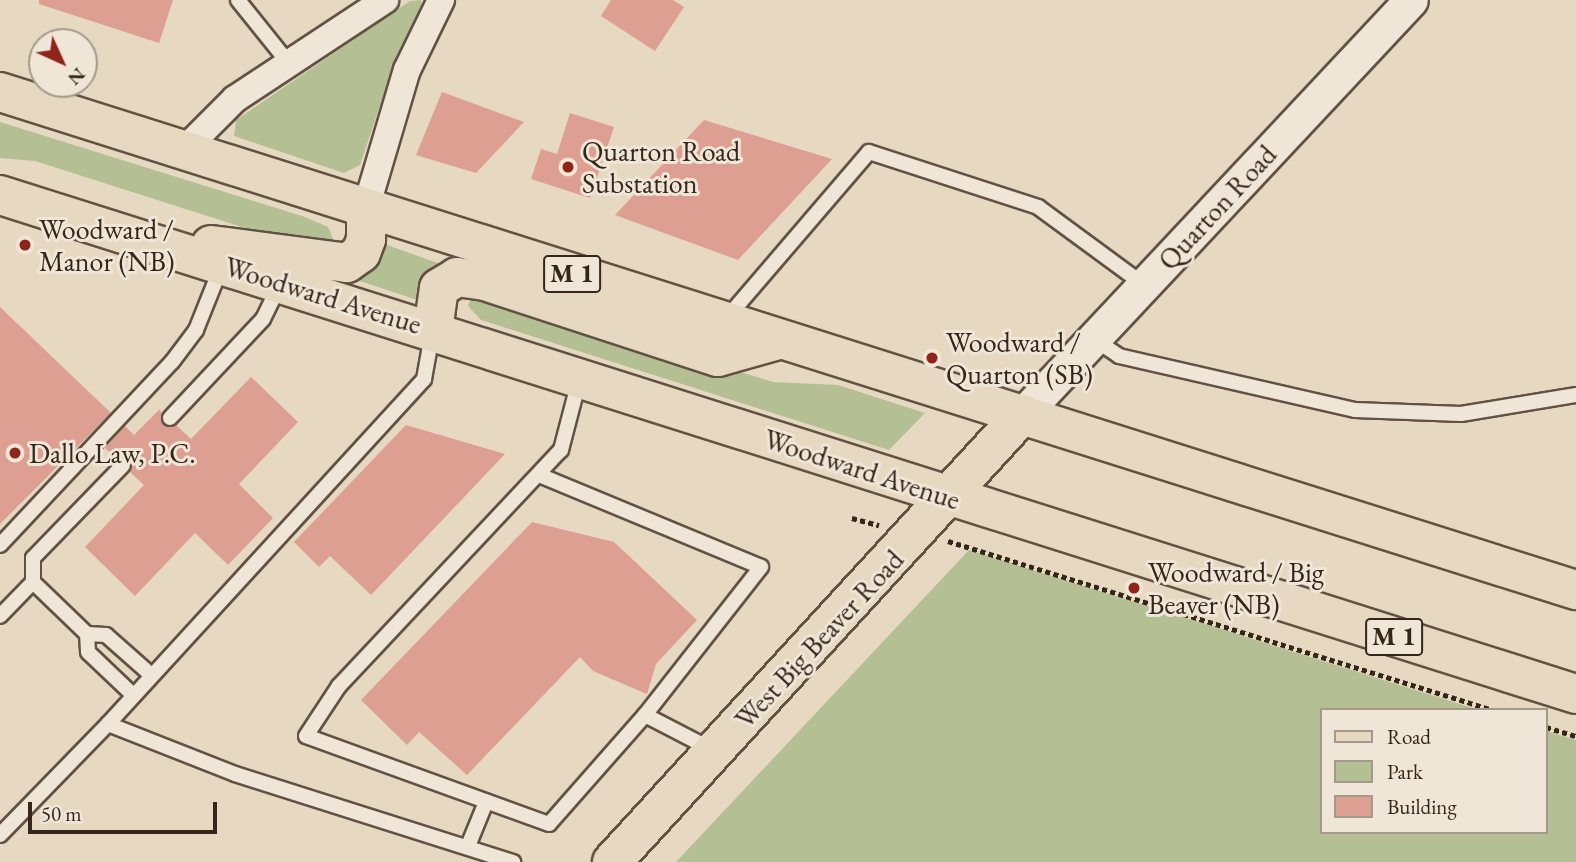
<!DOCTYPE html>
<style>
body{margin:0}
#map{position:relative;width:1576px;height:862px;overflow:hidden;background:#e7d8c1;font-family:"EB Garamond",serif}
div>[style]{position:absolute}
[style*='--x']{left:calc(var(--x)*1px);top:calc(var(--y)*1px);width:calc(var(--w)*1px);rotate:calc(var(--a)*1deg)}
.green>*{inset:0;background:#b4bf94}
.building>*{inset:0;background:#dc9f91}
.path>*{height:4.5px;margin-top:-2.25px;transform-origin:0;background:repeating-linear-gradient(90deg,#35251a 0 5px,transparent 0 8.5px)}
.roads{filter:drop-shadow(2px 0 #625244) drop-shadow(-2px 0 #625244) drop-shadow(0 2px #625244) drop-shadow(0 -2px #625244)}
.service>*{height:14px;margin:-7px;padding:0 7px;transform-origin:7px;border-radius:7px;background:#efe6d7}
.minor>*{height:26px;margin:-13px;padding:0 13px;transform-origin:13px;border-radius:13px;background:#efe6d7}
.tertiary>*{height:33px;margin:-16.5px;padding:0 16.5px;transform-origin:16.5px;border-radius:16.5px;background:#efe6d7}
.primary>*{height:38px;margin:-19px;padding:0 19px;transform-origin:19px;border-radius:19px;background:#e7d8c1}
.dots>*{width:19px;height:19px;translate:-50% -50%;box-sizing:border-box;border:4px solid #efe6d7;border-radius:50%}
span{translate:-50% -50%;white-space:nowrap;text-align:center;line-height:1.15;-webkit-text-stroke:6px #efe6d7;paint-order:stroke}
.shield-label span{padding:2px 5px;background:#efe6d7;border:2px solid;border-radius:5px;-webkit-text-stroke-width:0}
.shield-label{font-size:26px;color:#35251a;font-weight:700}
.poi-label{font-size:28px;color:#35251a}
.left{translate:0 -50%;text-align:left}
.street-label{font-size:28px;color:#35251a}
.legend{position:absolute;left:1320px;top:708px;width:228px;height:126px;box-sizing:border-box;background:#efe6d7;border:2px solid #a5998b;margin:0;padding:9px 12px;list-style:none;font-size:21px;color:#35251a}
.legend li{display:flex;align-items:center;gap:14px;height:35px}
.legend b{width:35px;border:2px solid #a5998b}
.north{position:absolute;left:28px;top:28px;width:70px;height:70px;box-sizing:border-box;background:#efe6d7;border:2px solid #a5998b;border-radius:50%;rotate:135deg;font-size:19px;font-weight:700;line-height:28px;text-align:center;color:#35251a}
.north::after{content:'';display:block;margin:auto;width:24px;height:32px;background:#8f2418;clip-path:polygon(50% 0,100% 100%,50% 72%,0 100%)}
.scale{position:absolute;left:28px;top:802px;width:189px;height:32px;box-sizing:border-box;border:4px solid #35251a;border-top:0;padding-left:9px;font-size:21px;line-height:24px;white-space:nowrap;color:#35251a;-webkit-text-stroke:5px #efe6d7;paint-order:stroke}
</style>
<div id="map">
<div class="green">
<i style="clip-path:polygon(410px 1px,421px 0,422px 6px,395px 61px,360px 165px,344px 173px,234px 136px,236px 120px)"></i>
<i style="clip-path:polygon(0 122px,305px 217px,328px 227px,333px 239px,322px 248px,292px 243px,35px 161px,0 158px)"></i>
<i style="clip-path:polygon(376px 241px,446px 266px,423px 302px,357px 280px,374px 264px)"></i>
<i style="clip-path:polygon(472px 296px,493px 296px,773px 382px,838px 385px,925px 413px,889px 450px,481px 320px,468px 306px)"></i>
<i style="clip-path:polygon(969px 550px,1479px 710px,1322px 710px,1322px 832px,1546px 832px,1546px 731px,1576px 740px,1576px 862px,676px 862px)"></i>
</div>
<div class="building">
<i style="clip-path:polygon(39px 0,173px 0,159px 43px,39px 4px)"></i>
<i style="clip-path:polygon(611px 0,673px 0,684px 7px,655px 51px,601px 16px)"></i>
<i style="clip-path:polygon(442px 92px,524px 122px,476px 173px,416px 155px)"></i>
<i style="clip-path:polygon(570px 113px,614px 127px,590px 198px,531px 179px,541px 149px,557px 154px)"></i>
<i style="clip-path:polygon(704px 120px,832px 159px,738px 260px,615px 215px)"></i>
<i style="clip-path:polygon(0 307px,111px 413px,0 524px)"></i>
<i style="clip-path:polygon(251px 377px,298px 422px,239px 484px,273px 518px,228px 565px,195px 533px,135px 596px,85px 547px,144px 485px,130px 472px,129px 458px,116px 458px,105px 448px,125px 426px,134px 435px,160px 409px,163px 424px,176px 425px,191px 439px)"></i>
<i style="clip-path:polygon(406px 425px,505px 454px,371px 595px,330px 556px,319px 567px,294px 542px)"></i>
<i style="clip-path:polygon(532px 522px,614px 542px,697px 620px,656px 664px,647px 694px,593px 671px,580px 657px,467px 775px,419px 732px,407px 745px,361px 700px)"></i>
</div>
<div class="path">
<i style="--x:852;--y:518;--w:28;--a:15"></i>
<i style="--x:948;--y:541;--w:571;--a:17.23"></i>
<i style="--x:1546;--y:727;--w:31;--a:17"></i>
</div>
<div class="roads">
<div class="service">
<i style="--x:238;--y:0;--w:83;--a:51.3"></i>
<i style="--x:725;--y:320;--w:221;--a:-49.4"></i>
<i style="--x:869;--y:152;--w:178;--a:18"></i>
<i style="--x:1038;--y:207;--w:132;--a:36.3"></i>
<i style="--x:1094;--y:339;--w:30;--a:34"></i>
<i style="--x:1119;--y:356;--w:242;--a:12.9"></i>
<i style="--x:1355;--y:410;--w:106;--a:2.2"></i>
<i style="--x:1461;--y:414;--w:117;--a:-9.4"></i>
<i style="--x:170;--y:418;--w:136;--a:-46.8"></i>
<i style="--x:263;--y:319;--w:37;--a:-64"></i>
<i style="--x:539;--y:475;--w:240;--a:22.5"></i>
<i style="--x:761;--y:567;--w:188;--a:128.1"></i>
<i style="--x:645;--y:715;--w:145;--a:131.4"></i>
<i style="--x:549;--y:824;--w:258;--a:-160.1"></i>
<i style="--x:306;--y:736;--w:60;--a:-56.6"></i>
<i style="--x:339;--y:686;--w:324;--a:-46.8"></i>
<i style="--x:561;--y:450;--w:71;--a:-75.4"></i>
<i style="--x:0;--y:545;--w:251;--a:-46.8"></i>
<i style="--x:172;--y:362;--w:40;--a:-53"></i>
<i style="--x:196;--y:330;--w:70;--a:-68.2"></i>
<i style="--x:0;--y:616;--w:47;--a:-45.9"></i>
<i style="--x:87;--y:634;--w:75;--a:-136.1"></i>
<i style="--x:33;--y:582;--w:24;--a:-90"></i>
<i style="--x:33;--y:558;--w:129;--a:-45.9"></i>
<i style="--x:131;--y:693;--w:59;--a:-136.4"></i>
<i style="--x:88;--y:652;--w:18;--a:-93"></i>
<i style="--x:87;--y:634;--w:19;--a:3"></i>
<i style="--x:106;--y:635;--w:57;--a:41.5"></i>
<i style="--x:645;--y:715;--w:74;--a:27.3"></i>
<i style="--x:108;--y:724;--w:468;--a:-47.5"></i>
<i style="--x:424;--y:379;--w:45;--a:-79.7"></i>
<i style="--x:0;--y:835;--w:155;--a:-45.8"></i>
<i style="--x:108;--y:724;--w:136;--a:21.5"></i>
<i style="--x:235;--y:774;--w:292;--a:17.6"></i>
<i style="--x:468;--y:846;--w:48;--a:-67.8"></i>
</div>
<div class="minor">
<i style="--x:184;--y:150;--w:72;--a:-45"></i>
<i style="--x:235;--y:99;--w:180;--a:-33.4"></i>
<i style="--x:366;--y:208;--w:144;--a:-73.5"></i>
<i style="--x:407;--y:70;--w:78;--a:-64.1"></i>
</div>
<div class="tertiary">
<i style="--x:1023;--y:414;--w:567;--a:-46.86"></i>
</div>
<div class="primary">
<i style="--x:0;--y:92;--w:1653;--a:17.54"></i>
<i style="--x:0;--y:195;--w:1653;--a:17.57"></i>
<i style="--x:211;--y:245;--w:137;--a:7.5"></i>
<i style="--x:347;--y:263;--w:17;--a:-36"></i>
<i style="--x:361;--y:253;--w:15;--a:-70"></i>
<i style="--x:366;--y:239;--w:31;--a:-90"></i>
<i style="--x:433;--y:330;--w:42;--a:-81.9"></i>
<i style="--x:439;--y:288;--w:21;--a:-31"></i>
<i style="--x:457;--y:277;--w:28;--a:8"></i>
<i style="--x:485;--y:281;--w:245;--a:18.1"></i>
<i style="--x:718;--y:357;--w:62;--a:-15.8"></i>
<i style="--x:612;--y:862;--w:608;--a:-47.47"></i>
</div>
</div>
<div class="dots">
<i style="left:568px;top:167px;background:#8f2418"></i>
<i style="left:25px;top:245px;background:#8f2418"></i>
<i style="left:932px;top:358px;background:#8f2418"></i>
<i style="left:15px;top:453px;background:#8f2418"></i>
<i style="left:1134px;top:588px;background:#8f2418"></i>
</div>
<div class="shield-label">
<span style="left:572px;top:274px">M 1</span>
<span style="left:1394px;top:637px">M 1</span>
</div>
<div class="poi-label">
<span class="left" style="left:582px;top:167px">Quarton Road<br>Substation</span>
<span class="left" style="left:39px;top:245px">Woodward /<br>Manor (NB)</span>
<span class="left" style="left:946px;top:358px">Woodward /<br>Quarton (SB)</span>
<span class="left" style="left:29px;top:453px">Dallo Law, P.C.</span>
<span class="left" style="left:1148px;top:588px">Woodward / Big<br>Beaver (NB)</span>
</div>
<div class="street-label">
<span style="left:1217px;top:207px;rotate:-47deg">Quarton Road</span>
<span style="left:323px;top:295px;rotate:17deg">Woodward Avenue</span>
<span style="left:862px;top:469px;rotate:18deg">Woodward Avenue</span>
<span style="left:819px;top:639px;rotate:-47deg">West Big Beaver Road</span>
</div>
<ul class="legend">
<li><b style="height:9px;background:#e7d8c1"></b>Road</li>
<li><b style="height:19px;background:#b4bf94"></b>Park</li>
<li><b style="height:19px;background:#dc9f91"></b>Building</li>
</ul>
<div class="north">N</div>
<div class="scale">50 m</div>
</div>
